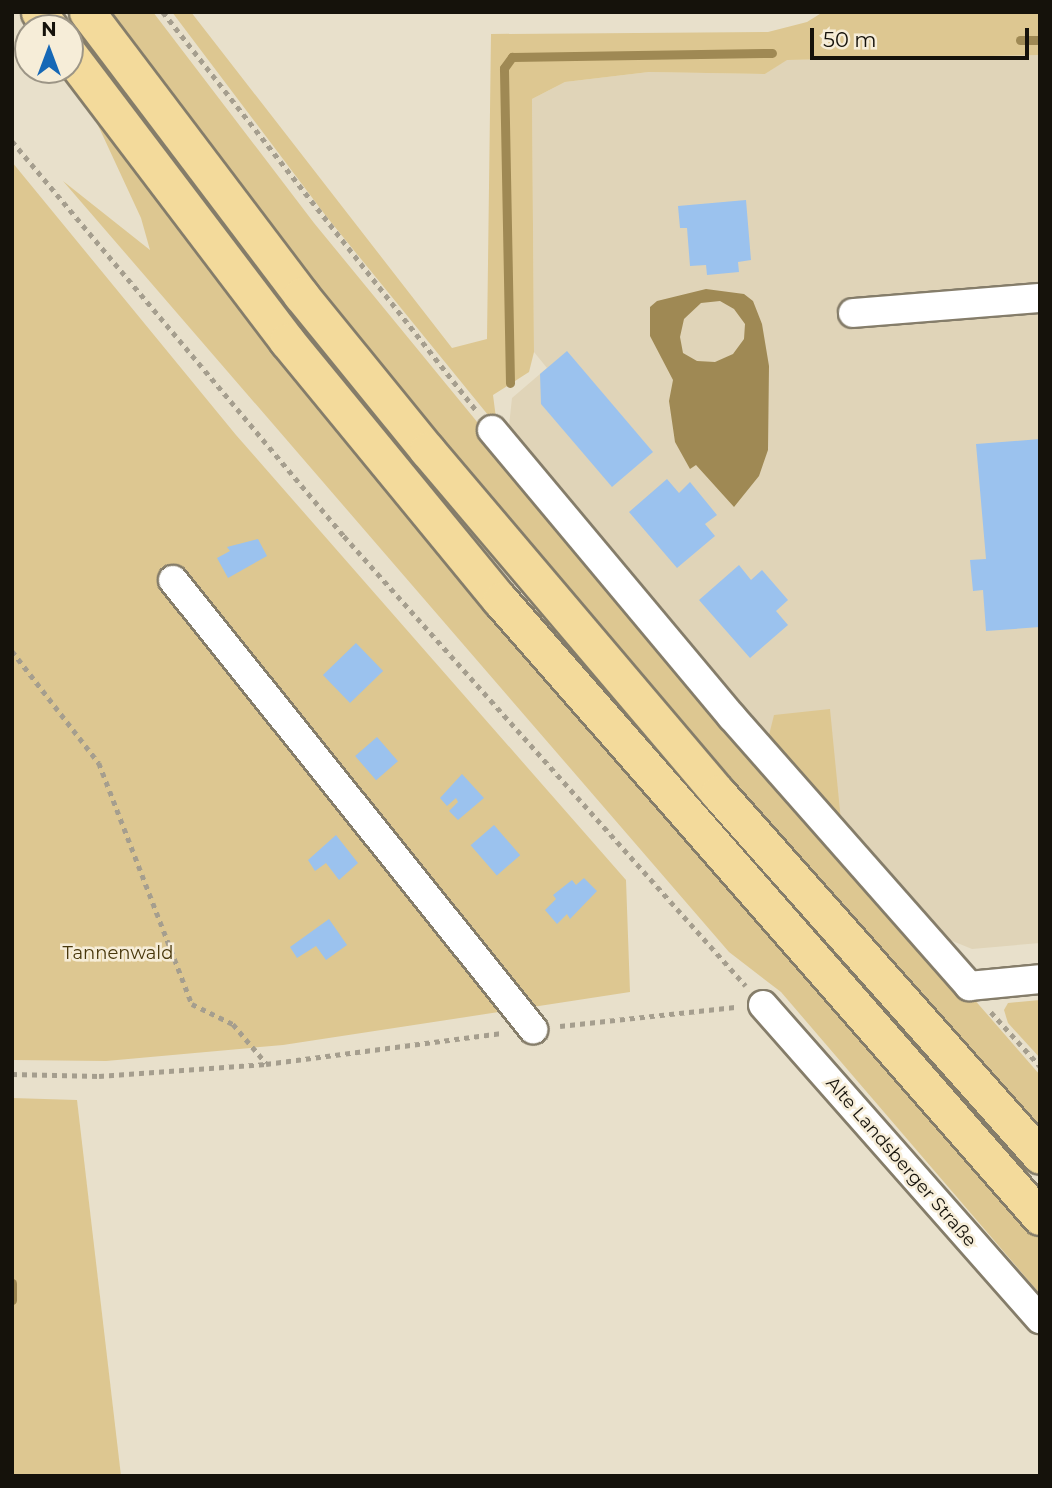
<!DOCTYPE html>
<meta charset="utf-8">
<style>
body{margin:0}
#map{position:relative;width:1052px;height:1488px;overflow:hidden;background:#e8e0cb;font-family:Montserrat,sans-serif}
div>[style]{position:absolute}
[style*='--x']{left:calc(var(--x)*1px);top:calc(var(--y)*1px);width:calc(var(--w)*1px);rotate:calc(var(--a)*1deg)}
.built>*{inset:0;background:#e0d4b8}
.green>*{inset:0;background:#ddc791}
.water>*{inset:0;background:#9f8954}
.stream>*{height:9px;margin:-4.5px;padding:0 4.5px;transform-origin:4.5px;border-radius:4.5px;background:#9f8954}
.building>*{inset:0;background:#9bc2ee;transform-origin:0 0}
.path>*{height:4.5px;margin-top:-2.25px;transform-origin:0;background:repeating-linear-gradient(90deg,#a59e8e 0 5px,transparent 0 10px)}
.roads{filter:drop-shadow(2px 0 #857d6a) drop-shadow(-2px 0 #857d6a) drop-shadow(0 2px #857d6a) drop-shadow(0 -2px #857d6a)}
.minor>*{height:28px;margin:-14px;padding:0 14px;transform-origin:14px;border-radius:14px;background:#fff}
.major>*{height:35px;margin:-17.5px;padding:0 17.5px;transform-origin:17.5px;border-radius:17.5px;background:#f3da9b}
span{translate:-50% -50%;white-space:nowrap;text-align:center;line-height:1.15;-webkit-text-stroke:5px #f6edd8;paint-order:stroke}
.park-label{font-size:18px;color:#48370b}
.street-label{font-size:18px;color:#15120b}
.frame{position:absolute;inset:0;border:14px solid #15120b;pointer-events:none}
.north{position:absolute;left:14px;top:14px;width:70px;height:70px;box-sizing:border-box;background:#f6edd8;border:2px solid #9c9586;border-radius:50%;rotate:0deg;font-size:19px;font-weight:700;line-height:28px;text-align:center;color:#15120b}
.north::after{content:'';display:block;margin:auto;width:24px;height:32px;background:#1668b6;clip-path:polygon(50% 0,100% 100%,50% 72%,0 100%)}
.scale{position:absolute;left:810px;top:28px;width:219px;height:32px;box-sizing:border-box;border:4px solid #15120b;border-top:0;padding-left:9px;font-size:21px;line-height:24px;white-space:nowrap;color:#15120b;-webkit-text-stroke:5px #f6edd8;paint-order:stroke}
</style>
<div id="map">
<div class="built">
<i style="clip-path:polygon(1040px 55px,1040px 943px,972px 949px,945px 938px,508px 435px,512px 398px,547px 368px,534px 352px,532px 99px,565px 82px,649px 72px,765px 74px,786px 60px)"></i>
</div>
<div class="green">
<i style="clip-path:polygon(107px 12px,153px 12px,314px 223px,570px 535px,1040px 1075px,1040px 1130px,540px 561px,293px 259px)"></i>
<i style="clip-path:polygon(172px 12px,191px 12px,452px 348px,487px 339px,491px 34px,768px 32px,807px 22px,823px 12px,1040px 12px,1040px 55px,787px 60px,765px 74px,649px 72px,565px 82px,532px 99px,534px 352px,529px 372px,493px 395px,497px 426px,326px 216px)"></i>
<i style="clip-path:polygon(90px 108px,886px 1063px,1040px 1237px,1040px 1294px,781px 992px,729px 952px,63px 181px,150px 250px,141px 218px)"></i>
<i style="clip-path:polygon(12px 162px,236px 435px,626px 880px,630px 992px,283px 1045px,106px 1061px,12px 1060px)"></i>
<i style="clip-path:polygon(830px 709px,841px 821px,768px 739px,774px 715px)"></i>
<i style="clip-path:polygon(1040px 1000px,1040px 1058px,1008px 1023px,1004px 1010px,1008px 1003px)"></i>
<i style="clip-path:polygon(12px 1098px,77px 1100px,121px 1476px,12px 1476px)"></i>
</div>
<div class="water">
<i style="clip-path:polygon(evenodd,706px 289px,744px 294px,753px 301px,762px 324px,769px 366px,768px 450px,759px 476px,734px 507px,696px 465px,690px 469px,675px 442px,669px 401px,673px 380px,650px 336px,650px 307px,657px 301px,706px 289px,720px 301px,734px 309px,745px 324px,744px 339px,733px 354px,715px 362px,697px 361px,683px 353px,680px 337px,684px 319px,701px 303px,720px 301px)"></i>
</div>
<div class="stream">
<i style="--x:1020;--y:40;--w:20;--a:0"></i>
<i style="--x:510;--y:383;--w:315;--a:-91.1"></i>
<i style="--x:504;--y:68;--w:14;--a:-54"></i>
<i style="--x:512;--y:57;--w:260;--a:-0.9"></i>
<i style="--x:12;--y:1283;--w:17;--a:90"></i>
</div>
<div class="building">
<i style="clip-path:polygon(746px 200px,751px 260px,738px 262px,739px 272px,707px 275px,706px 265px,690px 266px,687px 228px,680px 228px,678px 206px)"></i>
<i style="clip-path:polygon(567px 351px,653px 452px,612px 487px,541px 404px,540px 374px)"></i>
<i style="clip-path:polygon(1040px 439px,1040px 627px,986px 631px,983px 590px,973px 591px,970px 560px,986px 559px,976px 444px)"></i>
<i style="clip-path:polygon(667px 479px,679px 493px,690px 482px,717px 515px,705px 524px,715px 536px,677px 568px,629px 512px)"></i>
<i style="clip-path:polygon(258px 539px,267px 556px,228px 578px,217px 558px,230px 551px,227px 547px)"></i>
<i style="clip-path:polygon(739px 565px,751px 580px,762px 570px,788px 600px,776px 611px,788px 625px,750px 658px,699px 600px)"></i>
<i style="left:356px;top:643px;width:39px;height:46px;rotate:46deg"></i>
<i style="left:377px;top:737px;width:32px;height:29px;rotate:49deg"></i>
<i style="clip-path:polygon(462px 774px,484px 798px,458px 820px,449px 811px,458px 802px,456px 798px,447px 806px,440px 798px)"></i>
<i style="left:494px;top:825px;width:40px;height:31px;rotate:49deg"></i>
<i style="clip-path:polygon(336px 835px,358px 863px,339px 880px,326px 863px,315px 871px,308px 860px)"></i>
<i style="clip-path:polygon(584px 878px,597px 891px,570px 919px,567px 914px,557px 924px,545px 910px,556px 899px,553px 895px,572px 880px,576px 885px)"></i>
<i style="clip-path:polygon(329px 919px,347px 945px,326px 960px,316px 946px,297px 958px,290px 947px)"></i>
</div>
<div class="path">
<i style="--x:163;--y:12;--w:506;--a:51.82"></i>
<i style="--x:12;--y:141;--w:516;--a:49.95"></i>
<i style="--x:344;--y:536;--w:603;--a:48.22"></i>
<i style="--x:12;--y:651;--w:142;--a:52.2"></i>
<i style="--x:99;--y:763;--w:258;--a:68.9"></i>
<i style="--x:192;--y:1004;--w:46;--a:26"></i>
<i style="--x:233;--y:1024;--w:51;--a:49.8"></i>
<i style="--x:991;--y:1012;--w:73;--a:47.8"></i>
<i style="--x:560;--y:1026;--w:176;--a:-6.2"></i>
<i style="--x:12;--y:1074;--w:87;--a:1.3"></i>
<i style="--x:99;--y:1076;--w:167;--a:-4.1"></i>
<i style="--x:266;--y:1064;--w:238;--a:-7.5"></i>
</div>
<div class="roads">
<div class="minor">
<i style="--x:853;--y:313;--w:188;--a:-4.6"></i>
<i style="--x:492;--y:430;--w:374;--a:50.1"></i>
<i style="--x:732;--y:717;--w:359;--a:48.6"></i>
<i style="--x:969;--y:986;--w:71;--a:-5.6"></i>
<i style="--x:173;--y:580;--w:576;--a:51.28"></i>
<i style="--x:763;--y:1005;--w:419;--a:48.6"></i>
</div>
<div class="major">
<i style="--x:39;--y:12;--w:19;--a:55"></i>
<i style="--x:87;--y:12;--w:355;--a:52.9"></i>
<i style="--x:301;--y:295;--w:200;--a:50.9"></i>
<i style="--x:427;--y:450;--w:450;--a:49.7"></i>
<i style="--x:718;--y:793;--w:485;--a:48.4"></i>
<i style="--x:70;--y:55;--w:359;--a:52.8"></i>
<i style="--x:287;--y:341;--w:335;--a:50.6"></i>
<i style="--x:500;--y:600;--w:820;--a:48.81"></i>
</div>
</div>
<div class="park-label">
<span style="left:118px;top:953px">Tannenwald</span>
</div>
<div class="street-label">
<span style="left:901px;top:1162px;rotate:49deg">Alte Landsberger Straße</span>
</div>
<div class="frame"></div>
<div class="north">N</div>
<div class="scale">50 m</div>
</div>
